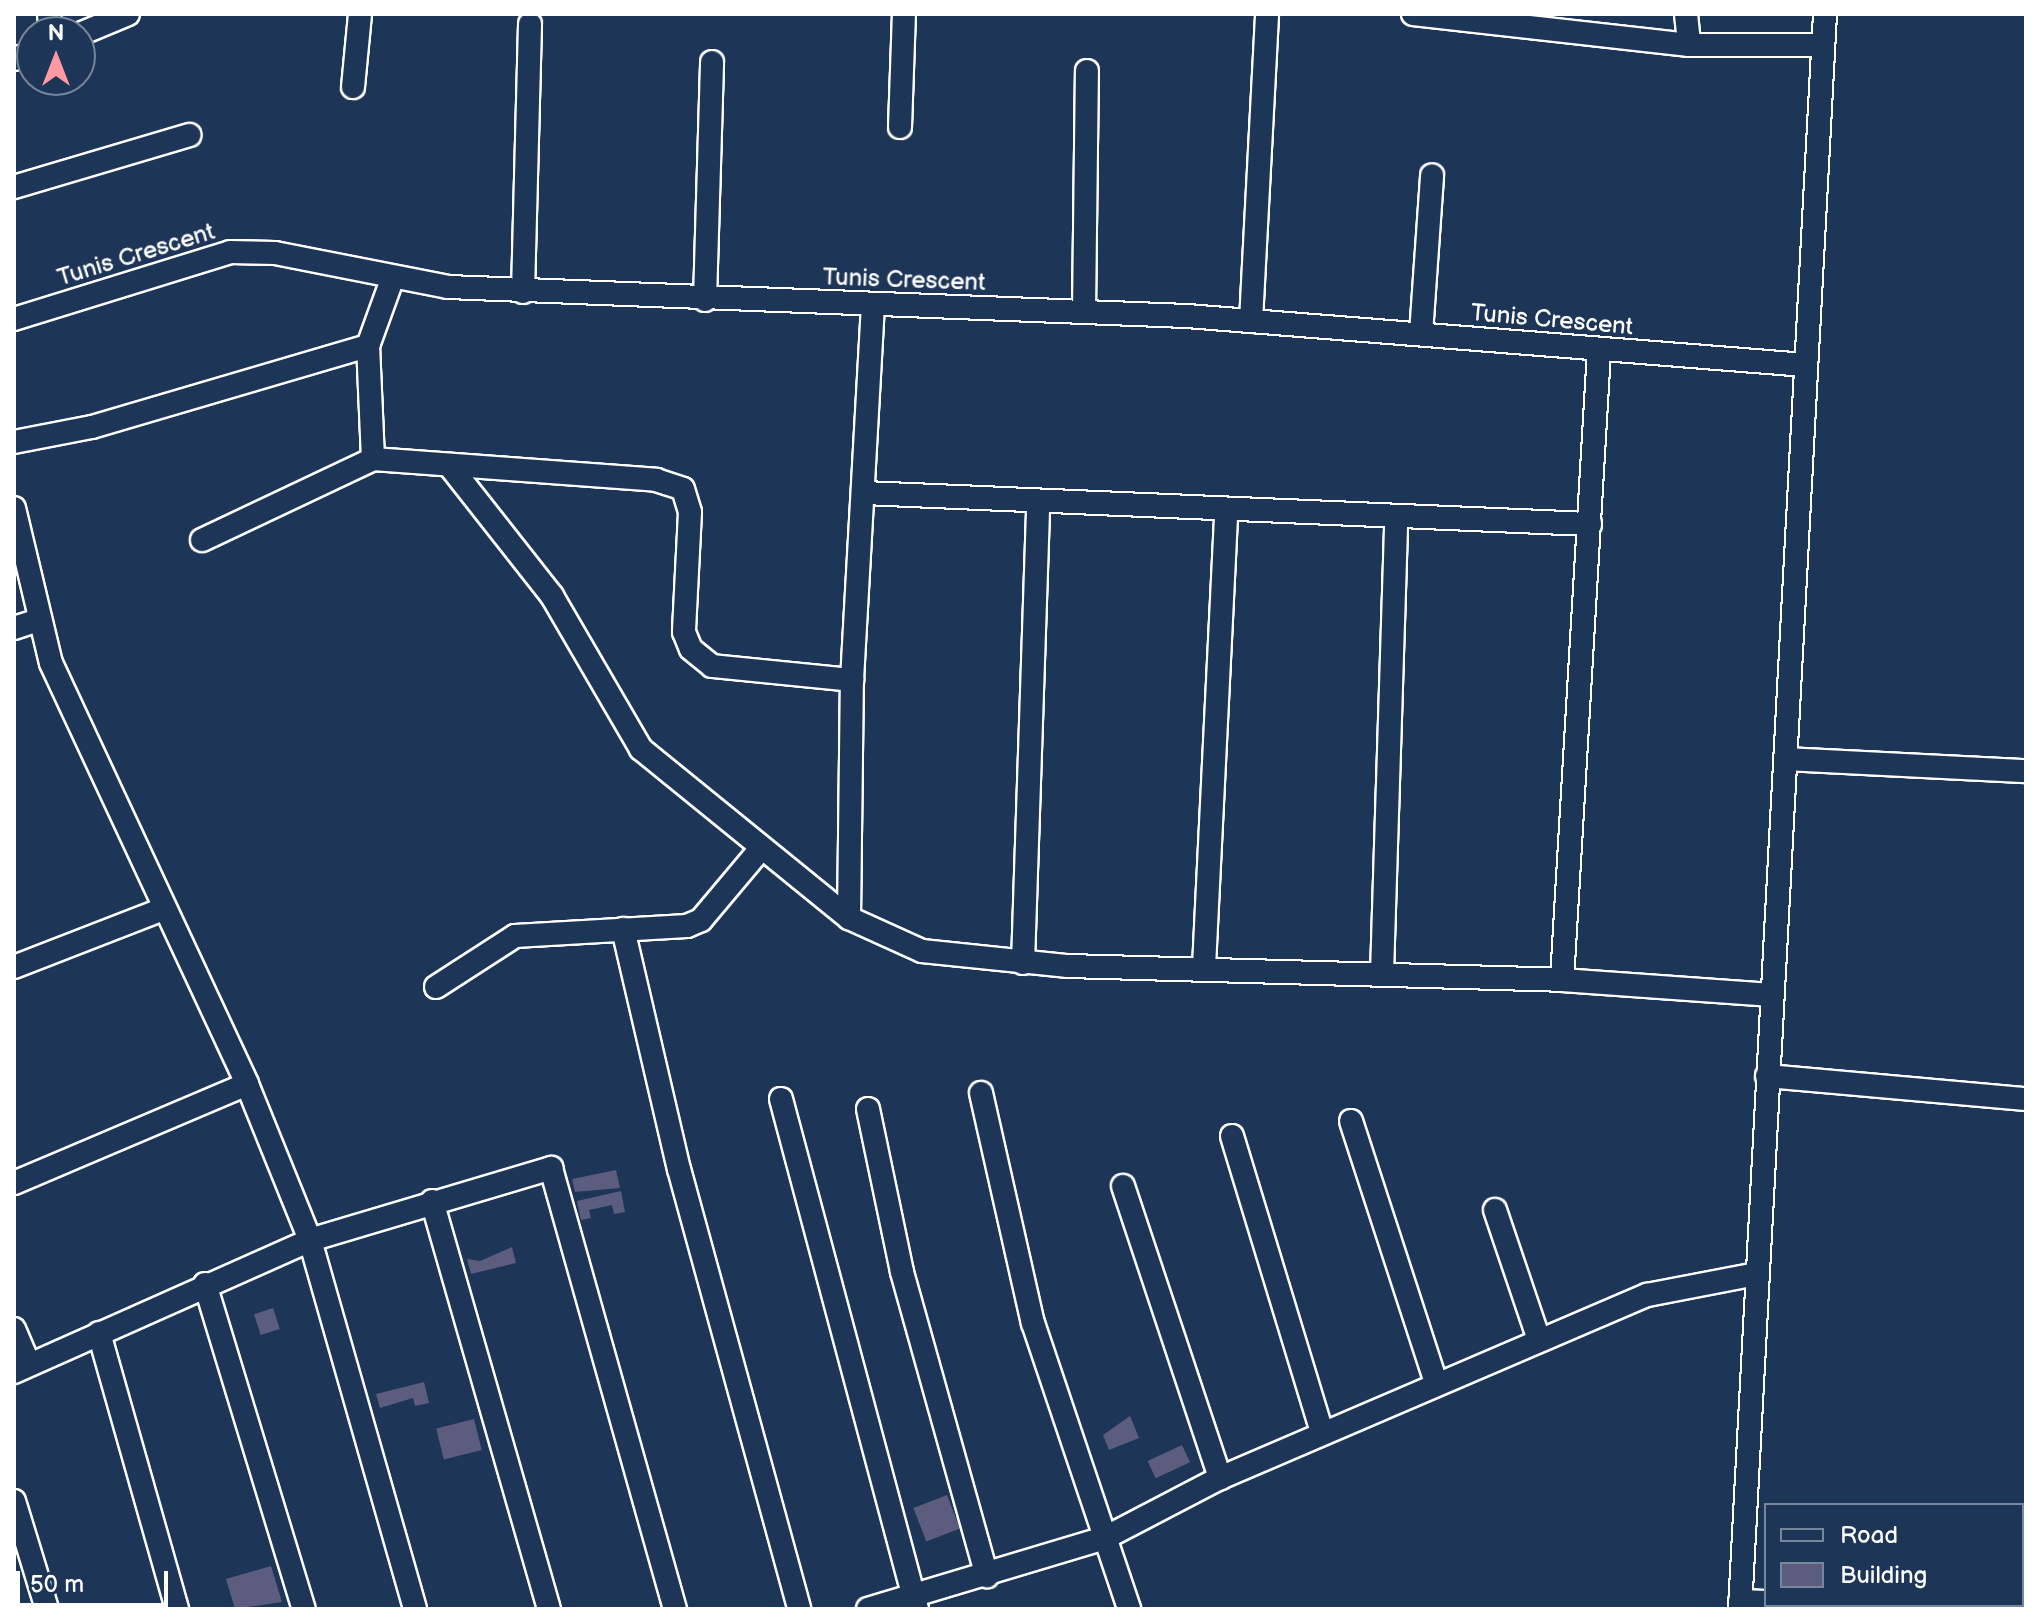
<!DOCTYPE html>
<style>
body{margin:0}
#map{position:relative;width:2040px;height:1623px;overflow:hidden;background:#1d3557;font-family:"Balsamiq Sans",sans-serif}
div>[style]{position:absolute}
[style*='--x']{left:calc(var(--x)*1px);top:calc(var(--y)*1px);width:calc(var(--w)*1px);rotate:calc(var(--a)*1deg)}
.building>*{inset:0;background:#5c5c7e;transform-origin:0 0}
.roads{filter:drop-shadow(2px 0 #fff) drop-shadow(-2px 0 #fff) drop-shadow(0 2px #fff) drop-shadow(0 -2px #fff)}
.minor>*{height:22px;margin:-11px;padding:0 11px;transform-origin:11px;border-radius:11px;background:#1d3557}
span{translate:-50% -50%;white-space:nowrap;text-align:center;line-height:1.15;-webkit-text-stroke:6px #1d3557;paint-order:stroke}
.street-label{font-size:24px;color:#fff}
.frame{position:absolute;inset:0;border:16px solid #fff;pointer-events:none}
.legend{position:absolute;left:1764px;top:1503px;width:260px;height:104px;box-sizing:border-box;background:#1d3557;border:2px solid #77869a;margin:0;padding:10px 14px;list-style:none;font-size:24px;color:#fff}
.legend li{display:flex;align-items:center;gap:16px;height:40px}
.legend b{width:40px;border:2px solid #77869a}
.north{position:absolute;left:16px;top:16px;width:80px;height:80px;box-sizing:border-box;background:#1d3557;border:2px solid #77869a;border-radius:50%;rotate:0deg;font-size:22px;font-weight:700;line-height:32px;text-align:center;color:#fff}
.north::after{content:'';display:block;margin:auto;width:28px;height:36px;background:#ff9aa2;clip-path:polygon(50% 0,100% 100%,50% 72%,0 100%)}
.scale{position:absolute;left:16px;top:1571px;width:152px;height:36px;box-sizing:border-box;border:4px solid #fff;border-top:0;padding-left:10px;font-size:24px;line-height:28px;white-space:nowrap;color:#fff;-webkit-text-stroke:6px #1d3557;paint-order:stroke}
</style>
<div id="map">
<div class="building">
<i style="clip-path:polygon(616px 1170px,620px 1188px,575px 1192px,572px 1179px)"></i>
<i style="clip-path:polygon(621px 1191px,625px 1212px,614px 1214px,612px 1205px,589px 1210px,591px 1218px,581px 1220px,577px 1201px)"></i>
<i style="clip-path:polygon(512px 1247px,516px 1263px,471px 1274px,467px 1259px,480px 1261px)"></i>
<i style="left:273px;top:1308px;width:22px;height:20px;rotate:72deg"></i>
<i style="clip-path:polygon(424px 1382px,429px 1403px,415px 1406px,413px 1398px,380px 1408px,376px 1394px)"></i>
<i style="clip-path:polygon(1130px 1416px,1139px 1438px,1109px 1450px,1103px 1435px)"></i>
<i style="left:474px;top:1419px;width:32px;height:39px;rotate:76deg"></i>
<i style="left:1182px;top:1445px;width:19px;height:38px;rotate:65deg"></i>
<i style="left:947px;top:1495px;width:36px;height:36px;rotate:69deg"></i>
<i style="clip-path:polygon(271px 1566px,282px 1602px,235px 1609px,226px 1579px)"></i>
</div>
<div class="roads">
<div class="minor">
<i style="--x:49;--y:14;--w:18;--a:84"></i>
<i style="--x:1413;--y:14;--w:278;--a:6.4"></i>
<i style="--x:1689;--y:45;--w:134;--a:0"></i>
<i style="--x:1686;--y:14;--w:31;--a:84"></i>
<i style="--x:80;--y:34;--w:52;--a:-22.6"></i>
<i style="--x:14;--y:59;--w:19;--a:-18"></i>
<i style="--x:353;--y:87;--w:73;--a:-84.5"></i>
<i style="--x:900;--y:127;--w:113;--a:-88"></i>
<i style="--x:14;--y:187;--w:183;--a:-16.5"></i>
<i style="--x:523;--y:292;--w:268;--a:-88.5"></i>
<i style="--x:705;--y:300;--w:238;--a:-88.3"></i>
<i style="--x:1084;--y:311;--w:240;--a:-89.3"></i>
<i style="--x:14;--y:319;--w:226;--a:-17.2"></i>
<i style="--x:230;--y:252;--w:45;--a:1.3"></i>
<i style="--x:275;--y:253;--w:176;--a:11.1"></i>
<i style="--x:448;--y:287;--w:740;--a:2.25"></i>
<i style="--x:1187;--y:316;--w:620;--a:4.53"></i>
<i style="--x:1251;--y:321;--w:307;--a:-87"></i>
<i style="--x:1421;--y:334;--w:159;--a:-86"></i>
<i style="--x:14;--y:442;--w:79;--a:-10.9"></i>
<i style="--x:92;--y:427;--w:288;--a:-16.4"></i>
<i style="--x:373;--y:459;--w:113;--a:-92.5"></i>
<i style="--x:368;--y:346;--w:73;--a:-70.1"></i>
<i style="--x:449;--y:465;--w:167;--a:51.8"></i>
<i style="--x:552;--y:596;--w:177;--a:59.8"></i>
<i style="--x:641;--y:749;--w:268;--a:39.1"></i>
<i style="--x:849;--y:918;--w:80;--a:24.3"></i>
<i style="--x:922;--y:951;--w:147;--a:5.9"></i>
<i style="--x:1068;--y:966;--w:494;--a:1.6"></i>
<i style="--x:1562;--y:980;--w:210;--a:4.1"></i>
<i style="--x:864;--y:493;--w:727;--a:2.45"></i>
<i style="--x:14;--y:508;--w:159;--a:76.6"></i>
<i style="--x:51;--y:663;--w:464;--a:65"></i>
<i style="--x:202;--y:540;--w:189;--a:-25.3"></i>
<i style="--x:373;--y:459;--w:284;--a:4.2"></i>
<i style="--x:656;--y:480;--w:28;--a:18"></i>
<i style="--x:683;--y:489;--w:24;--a:73"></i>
<i style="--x:690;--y:512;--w:120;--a:92.9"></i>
<i style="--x:684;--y:632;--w:18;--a:68"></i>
<i style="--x:691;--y:649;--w:27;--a:39"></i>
<i style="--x:712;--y:666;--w:141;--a:5.7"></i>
<i style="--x:14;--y:628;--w:23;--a:-18"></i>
<i style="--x:1786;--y:759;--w:240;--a:2.9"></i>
<i style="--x:849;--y:918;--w:238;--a:-89.3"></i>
<i style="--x:852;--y:680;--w:375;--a:-86.8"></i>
<i style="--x:623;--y:929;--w:246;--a:76.9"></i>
<i style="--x:679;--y:1169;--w:456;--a:74.7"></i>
<i style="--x:1023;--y:963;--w:460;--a:-88.1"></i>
<i style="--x:14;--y:967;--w:158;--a:-21.2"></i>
<i style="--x:1204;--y:967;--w:458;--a:-87.2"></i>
<i style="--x:1382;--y:973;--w:456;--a:-88.2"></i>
<i style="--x:1562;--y:980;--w:629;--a:-86.63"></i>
<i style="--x:436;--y:987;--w:94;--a:-32.8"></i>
<i style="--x:515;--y:936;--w:172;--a:-3.3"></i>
<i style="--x:687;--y:926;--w:15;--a:-23"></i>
<i style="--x:701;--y:920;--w:90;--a:-50"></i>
<i style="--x:1767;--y:1076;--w:260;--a:5.1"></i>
<i style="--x:981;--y:1093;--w:236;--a:77.3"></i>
<i style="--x:1033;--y:1323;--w:302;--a:71.4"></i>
<i style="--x:781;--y:1099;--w:528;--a:75.07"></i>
<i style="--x:868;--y:1109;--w:167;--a:78.2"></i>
<i style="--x:902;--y:1272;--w:316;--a:74.4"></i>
<i style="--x:1351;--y:1121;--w:275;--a:72"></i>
<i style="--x:1232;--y:1136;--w:310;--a:73.1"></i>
<i style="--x:14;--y:1183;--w:253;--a:-23"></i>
<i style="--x:247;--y:1084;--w:168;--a:68"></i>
<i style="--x:310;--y:1240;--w:384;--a:74.1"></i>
<i style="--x:1123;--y:1186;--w:308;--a:71.6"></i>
<i style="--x:432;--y:1201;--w:424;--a:74"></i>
<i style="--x:1495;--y:1210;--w:134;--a:71.3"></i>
<i style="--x:205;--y:1284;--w:340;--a:73.1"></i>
<i style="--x:14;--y:1329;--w:38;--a:67"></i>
<i style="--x:99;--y:1333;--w:287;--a:74.2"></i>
<i style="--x:14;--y:1372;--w:324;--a:-24"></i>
<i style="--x:310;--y:1240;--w:252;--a:-16.6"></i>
<i style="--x:551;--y:1168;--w:458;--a:74.3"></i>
<i style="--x:14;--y:1501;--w:113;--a:73"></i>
<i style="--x:2022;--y:1596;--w:4;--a:-14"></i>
<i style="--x:1740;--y:1601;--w:26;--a:2"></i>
<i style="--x:1816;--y:1605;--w:74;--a:3.1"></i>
<i style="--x:868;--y:1609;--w:247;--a:-16.7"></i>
<i style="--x:1105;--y:1538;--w:130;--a:-27.6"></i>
<i style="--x:1220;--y:1478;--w:465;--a:-23.2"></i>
<i style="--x:1647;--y:1295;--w:111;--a:-10.9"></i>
<i style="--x:1740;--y:1609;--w:1597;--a:-86.95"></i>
<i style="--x:1979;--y:1609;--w:15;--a:-16"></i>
</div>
</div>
<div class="street-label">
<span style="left:136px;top:255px;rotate:-17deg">Tunis Crescent</span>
<span style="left:904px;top:280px;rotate:2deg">Tunis Crescent</span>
<span style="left:1552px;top:320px;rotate:5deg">Tunis Crescent</span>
</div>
<div class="frame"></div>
<ul class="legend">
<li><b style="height:10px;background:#1d3557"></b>Road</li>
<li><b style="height:22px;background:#5c5c7e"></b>Building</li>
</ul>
<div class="north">N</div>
<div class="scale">50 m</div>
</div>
